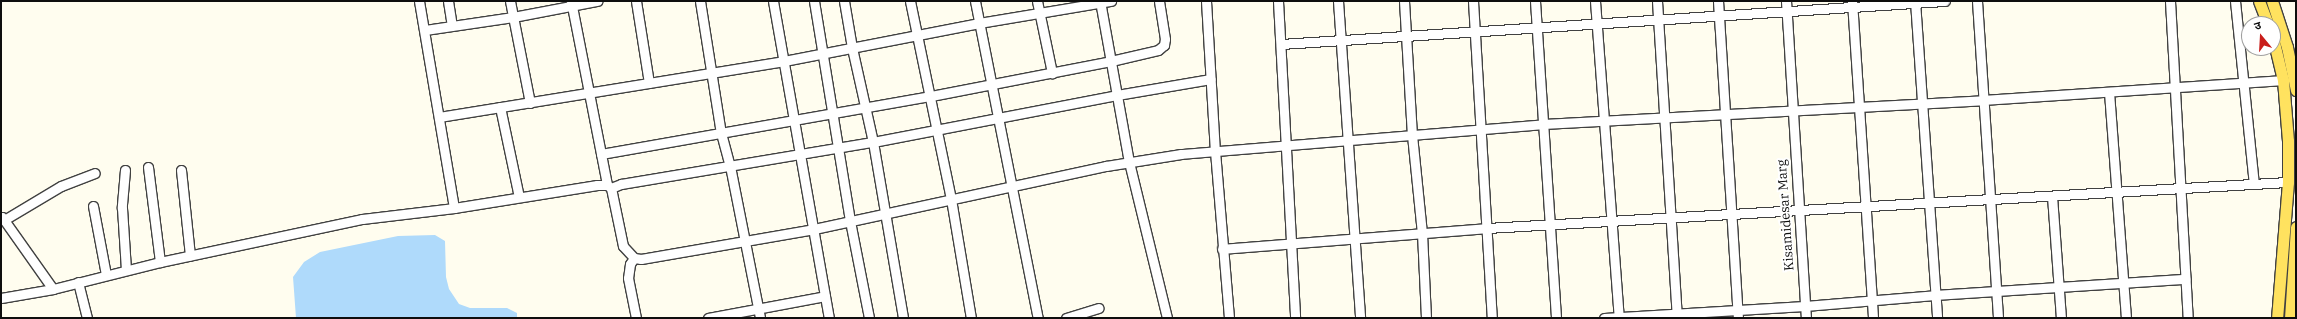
<!DOCTYPE html>
<meta charset="utf-8">
<style>
body{margin:0}
#map{position:relative;width:2297px;height:319px;overflow:hidden;background:#fffdef;font-family:"IBM Plex Serif","Noto Sans Devanagari",serif}
div>[style]{position:absolute}
[style*='--x']{left:calc(var(--x)*1px);top:calc(var(--y)*1px);width:calc(var(--w)*1px);rotate:calc(var(--a)*1deg)}
.water>*{inset:0;background:#afdafb}
.roads{filter:drop-shadow(1px 0 #414141) drop-shadow(-1px 0 #414141) drop-shadow(0 1px #414141) drop-shadow(0 -1px #414141)}
.minor>*{height:9px;margin:-4.5px;padding:0 4.5px;transform-origin:4.5px;border-radius:4.5px;background:#fff}
.major>*{height:11px;margin:-5.5px;padding:0 5.5px;transform-origin:5.5px;border-radius:5.5px;background:#ffe25f}
span{translate:-50% -50%;white-space:nowrap;text-align:center;line-height:1.15;-webkit-text-stroke:4px #fff;paint-order:stroke}
.street-label{font-size:13px;color:#0e0e0e}
.frame{position:absolute;inset:0;border:2px solid #0e0e0e;pointer-events:none}
.north{position:absolute;left:2241px;top:16px;width:40px;height:40px;box-sizing:border-box;background:#fff;border:1px solid #9f9f9f;border-radius:50%;rotate:342deg;font-size:11px;font-weight:700;line-height:16px;text-align:center;color:#0e0e0e}
.north::after{content:'';display:block;margin:auto;width:14px;height:18px;background:#c91e1b;clip-path:polygon(50% 0,100% 100%,50% 72%,0 100%)}
</style>
<div id="map">
<div class="water">
<i style="clip-path:polygon(435px 235px,445px 241px,446px 277px,449px 289px,459px 304px,470px 308px,507px 308px,517px 313px,517px 318px,296px 318px,293px 277px,304px 262px,320px 252px,398px 236px)"></i>
</div>
<div class="roads">
<div class="minor">
<i style="--x:419;--y:1;--w:210;--a:80.4"></i>
<i style="--x:448;--y:1;--w:25;--a:81"></i>
<i style="--x:510;--y:1;--w:104;--a:78.9"></i>
<i style="--x:571;--y:1;--w:187;--a:78.9"></i>
<i style="--x:636;--y:1;--w:83;--a:81"></i>
<i style="--x:700;--y:1;--w:134;--a:81"></i>
<i style="--x:721;--y:133;--w:34;--a:75"></i>
<i style="--x:730;--y:166;--w:155;--a:78.8"></i>
<i style="--x:773;--y:1;--w:322;--a:80"></i>
<i style="--x:814;--y:1;--w:223;--a:80.7"></i>
<i style="--x:850;--y:221;--w:99;--a:78.9"></i>
<i style="--x:844;--y:1;--w:48;--a:80.3"></i>
<i style="--x:852;--y:48;--w:96;--a:77.4"></i>
<i style="--x:873;--y:142;--w:179;--a:80.3"></i>
<i style="--x:910;--y:1;--w:202;--a:78.3"></i>
<i style="--x:951;--y:199;--w:121;--a:80.5"></i>
<i style="--x:975;--y:1;--w:323;--a:78.8"></i>
<i style="--x:1037;--y:1;--w:74;--a:78.2"></i>
<i style="--x:1100;--y:1;--w:164;--a:79.8"></i>
<i style="--x:1129;--y:162;--w:161;--a:76.3"></i>
<i style="--x:1206;--y:1;--w:150;--a:86.6"></i>
<i style="--x:1215;--y:151;--w:168;--a:85.2"></i>
<i style="--x:1278;--y:1;--w:317;--a:86.9"></i>
<i style="--x:1338;--y:1;--w:318;--a:86"></i>
<i style="--x:1404;--y:1;--w:134;--a:86.6"></i>
<i style="--x:1412;--y:135;--w:99;--a:84.2"></i>
<i style="--x:1422;--y:233;--w:85;--a:87.3"></i>
<i style="--x:1473;--y:1;--w:318;--a:86.6"></i>
<i style="--x:1535;--y:1;--w:318;--a:86.2"></i>
<i style="--x:1595;--y:1;--w:318;--a:85.7"></i>
<i style="--x:1657;--y:1;--w:318;--a:86.4"></i>
<i style="--x:1718;--y:1;--w:318;--a:86.4"></i>
<i style="--x:1786;--y:1;--w:318;--a:86.4"></i>
<i style="--x:1852;--y:1;--w:318;--a:86.2"></i>
<i style="--x:1915;--y:1;--w:318;--a:86"></i>
<i style="--x:1977;--y:1;--w:318;--a:86.2"></i>
<i style="--x:2170;--y:1;--w:318;--a:86.8"></i>
<i style="--x:2235;--y:1;--w:184;--a:84.1"></i>
<i style="--x:425;--y:30;--w:89;--a:-8.4"></i>
<i style="--x:513;--y:17;--w:86;--a:-10.8"></i>
<i style="--x:1281;--y:44;--w:665;--a:-3.71"></i>
<i style="--x:2109;--y:92;--w:227;--a:85.7"></i>
<i style="--x:500;--y:107;--w:92;--a:78.1"></i>
<i style="--x:439;--y:117;--w:350;--a:-9.2"></i>
<i style="--x:784;--y:61;--w:199;--a:-11"></i>
<i style="--x:979;--y:23;--w:134;--a:-9.5"></i>
<i style="--x:601;--y:154;--w:335;--a:-10"></i>
<i style="--x:931;--y:96;--w:183;--a:-11"></i>
<i style="--x:1111;--y:61;--w:48;--a:-13.2"></i>
<i style="--x:1158;--y:50;--w:8;--a:-40"></i>
<i style="--x:1164;--y:45;--w:6;--a:-81"></i>
<i style="--x:1165;--y:39;--w:38;--a:-99"></i>
<i style="--x:148;--y:167;--w:96;--a:82.8"></i>
<i style="--x:125;--y:170;--w:38;--a:95"></i>
<i style="--x:122;--y:208;--w:62;--a:86.3"></i>
<i style="--x:181;--y:170;--w:86;--a:84"></i>
<i style="--x:611;--y:188;--w:11;--a:-22"></i>
<i style="--x:621;--y:184;--w:255;--a:-9.5"></i>
<i style="--x:873;--y:142;--w:248;--a:-10.9"></i>
<i style="--x:1117;--y:95;--w:95;--a:-9.7"></i>
<i style="--x:2052;--y:196;--w:122;--a:85.8"></i>
<i style="--x:93;--y:206;--w:70;--a:79.3"></i>
<i style="--x:2;--y:217;--w:88;--a:54.7"></i>
<i style="--x:4;--y:220;--w:66;--a:-30.8"></i>
<i style="--x:61;--y:186;--w:36;--a:-21"></i>
<i style="--x:1222;--y:249;--w:266;--a:-4.5"></i>
<i style="--x:1487;--y:228;--w:802;--a:-3.29"></i>
<i style="--x:634;--y:258;--w:7;--a:124"></i>
<i style="--x:630;--y:264;--w:14;--a:98"></i>
<i style="--x:628;--y:278;--w:41;--a:78.7"></i>
<i style="--x:78;--y:282;--w:37;--a:76"></i>
<i style="--x:1;--y:298;--w:53;--a:-9.8"></i>
<i style="--x:53;--y:289;--w:110;--a:-14.2"></i>
<i style="--x:160;--y:262;--w:207;--a:-12"></i>
<i style="--x:362;--y:219;--w:93;--a:-6.8"></i>
<i style="--x:454;--y:208;--w:145;--a:-9.1"></i>
<i style="--x:597;--y:185;--w:10;--a:0"></i>
<i style="--x:607;--y:185;--w:5;--a:37"></i>
<i style="--x:611;--y:188;--w:59;--a:78.3"></i>
<i style="--x:623;--y:246;--w:16;--a:47"></i>
<i style="--x:634;--y:258;--w:7;--a:8"></i>
<i style="--x:641;--y:259;--w:176;--a:-9.8"></i>
<i style="--x:814;--y:229;--w:299;--a:-12.2"></i>
<i style="--x:1106;--y:166;--w:76;--a:-9.1"></i>
<i style="--x:1181;--y:154;--w:363;--a:-4.7"></i>
<i style="--x:1543;--y:124;--w:441;--a:-3.1"></i>
<i style="--x:1983;--y:100;--w:301;--a:-3.8"></i>
<i style="--x:708;--y:318;--w:119;--a:-10.6"></i>
<i style="--x:1066;--y:318;--w:34;--a:-17"></i>
<i style="--x:1604;--y:318;--w:201;--a:-3.4"></i>
<i style="--x:1805;--y:306;--w:130;--a:-4.8"></i>
<i style="--x:1935;--y:295;--w:251;--a:-3.7"></i>
</div>
<div class="major">
<i style="--x:2259;--y:1;--w:25;--a:69"></i>
<i style="--x:2272;--y:1;--w:48;--a:71.9"></i>
<i style="--x:2287;--y:47;--w:44;--a:78.2"></i>
<i style="--x:2273;--y:38;--w:43;--a:76.6"></i>
<i style="--x:2283;--y:80;--w:61;--a:85.3"></i>
<i style="--x:2288;--y:141;--w:41;--a:90"></i>
<i style="--x:2288;--y:182;--w:136;--a:94.6"></i>
<i style="--x:2290;--y:318;--w:91;--a:-86.2"></i>
</div>
</div>
<div class="street-label">
<span style="left:1786px;top:215px;rotate:-94deg">Kisamidesar Marg</span>
</div>
<div class="frame"></div>
<div class="north">उ</div>
</div>
